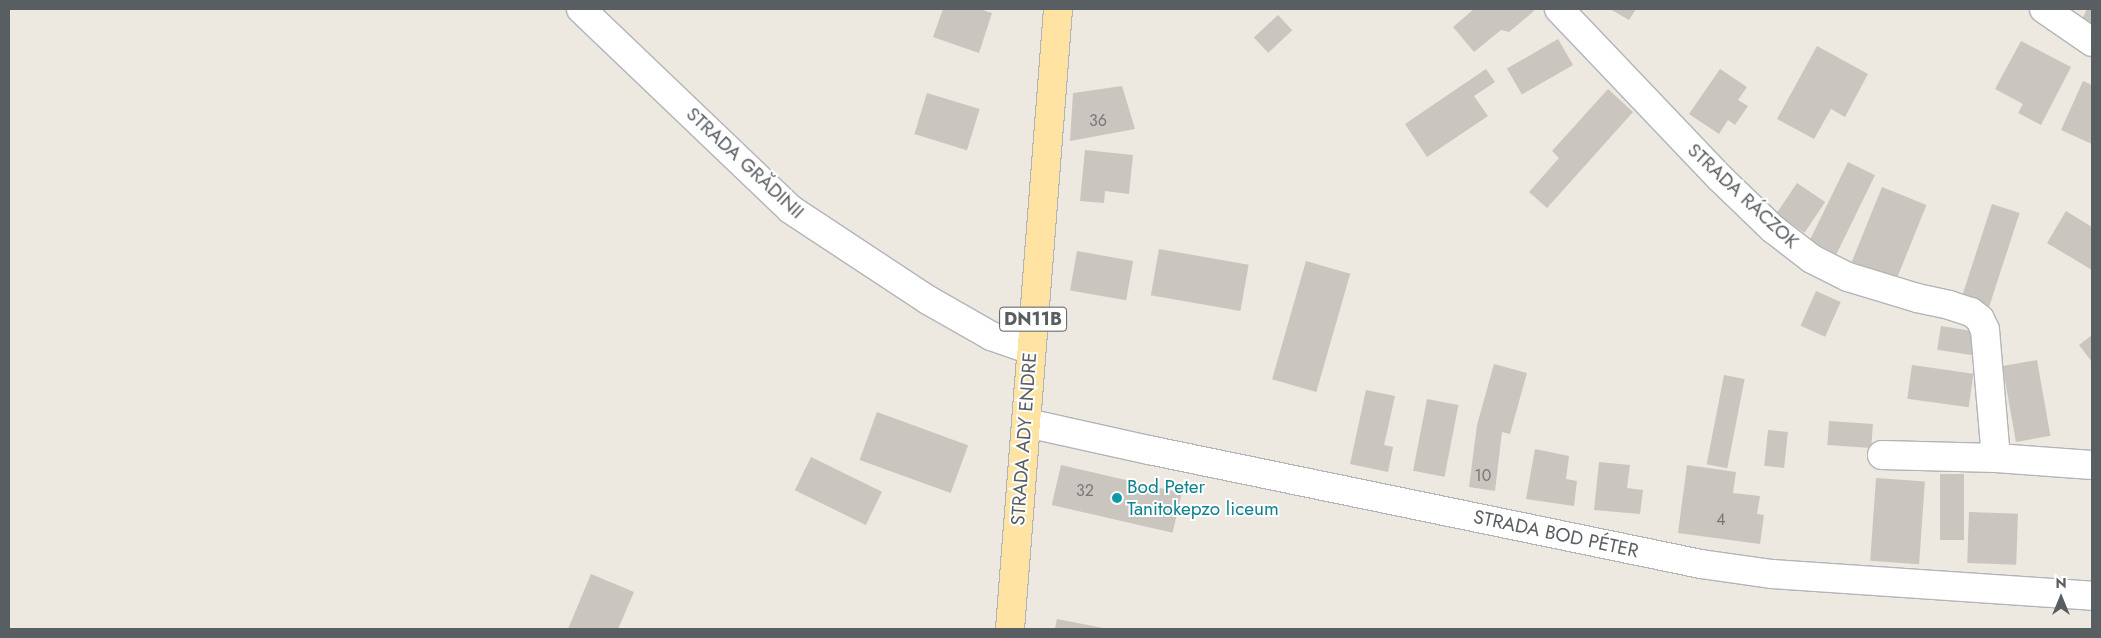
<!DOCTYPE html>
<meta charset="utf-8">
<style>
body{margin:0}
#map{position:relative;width:2101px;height:638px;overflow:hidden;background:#ede8e0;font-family:Jost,sans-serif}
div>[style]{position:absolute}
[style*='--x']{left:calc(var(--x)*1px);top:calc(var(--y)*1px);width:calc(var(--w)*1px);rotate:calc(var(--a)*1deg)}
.building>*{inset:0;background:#cac5bf;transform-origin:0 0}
.roads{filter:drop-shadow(1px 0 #b1b5b9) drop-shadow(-1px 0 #b1b5b9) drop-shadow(0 1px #b1b5b9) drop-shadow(0 -1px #b1b5b9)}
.minor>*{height:28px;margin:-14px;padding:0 14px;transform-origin:14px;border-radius:14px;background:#fff}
.major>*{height:28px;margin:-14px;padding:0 14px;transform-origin:14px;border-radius:14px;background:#ffe3a3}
.dots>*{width:14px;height:14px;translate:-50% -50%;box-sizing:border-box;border:2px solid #fff;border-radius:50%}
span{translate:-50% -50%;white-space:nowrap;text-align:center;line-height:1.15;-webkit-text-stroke:4px #fff;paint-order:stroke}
.number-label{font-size:16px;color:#757879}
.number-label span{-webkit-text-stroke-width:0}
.shield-label span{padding:1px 4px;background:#fff;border:1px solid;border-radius:4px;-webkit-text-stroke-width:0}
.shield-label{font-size:18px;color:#595e62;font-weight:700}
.street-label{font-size:19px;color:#595e62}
.culture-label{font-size:19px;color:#0d838f}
.left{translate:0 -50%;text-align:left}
.frame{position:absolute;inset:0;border:10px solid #595e62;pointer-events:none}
.north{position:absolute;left:2036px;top:573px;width:50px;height:50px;-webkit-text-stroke:4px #fff;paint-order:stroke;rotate:0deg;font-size:14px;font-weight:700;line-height:20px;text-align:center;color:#595e62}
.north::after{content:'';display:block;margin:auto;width:18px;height:22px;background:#595e62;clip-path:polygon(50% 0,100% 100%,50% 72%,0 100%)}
</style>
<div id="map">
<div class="building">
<i style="clip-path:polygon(943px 9px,979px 9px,992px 13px,979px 53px,933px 37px)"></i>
<i style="clip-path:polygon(1474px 9px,1532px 9px,1534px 11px,1509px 32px,1501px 30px,1474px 52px,1453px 27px)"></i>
<i style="clip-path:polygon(1610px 9px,1636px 9px,1629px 20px)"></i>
<i style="clip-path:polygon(2087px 9px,2092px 9px,2092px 32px,2079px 26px)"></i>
<i style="left:1278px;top:15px;width:21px;height:33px;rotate:47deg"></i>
<i style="left:1558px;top:39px;width:30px;height:59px;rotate:60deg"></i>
<i style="clip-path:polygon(2021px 41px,2071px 67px,2041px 125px,2018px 113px,2023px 104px,1995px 89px)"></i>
<i style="clip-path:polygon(1817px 46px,1868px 74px,1845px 117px,1831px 109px,1814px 139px,1777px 119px)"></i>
<i style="clip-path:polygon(1486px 69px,1495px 82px,1474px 96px,1488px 116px,1427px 157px,1405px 124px)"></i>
<i style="clip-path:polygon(1720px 69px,1747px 87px,1738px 100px,1748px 106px,1735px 125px,1728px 120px,1719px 134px,1689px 114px)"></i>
<i style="clip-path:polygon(2083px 81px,2092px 85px,2092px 144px,2061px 130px)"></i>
<i style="clip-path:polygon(1122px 86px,1135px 129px,1070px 141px,1073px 93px)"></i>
<i style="clip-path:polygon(1608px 89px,1633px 112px,1547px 208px,1529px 192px,1559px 158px,1552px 151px)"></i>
<i style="left:927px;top:93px;width:55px;height:43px;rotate:17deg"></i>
<i style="clip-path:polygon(1085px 150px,1133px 155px,1129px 194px,1105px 191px,1104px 203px,1080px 201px)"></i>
<i style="left:1848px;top:162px;width:30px;height:88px;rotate:26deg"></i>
<i style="left:1797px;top:183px;width:34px;height:37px;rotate:34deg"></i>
<i style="left:1882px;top:187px;width:48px;height:82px;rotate:22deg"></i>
<i style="left:1992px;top:204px;width:29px;height:98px;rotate:18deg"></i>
<i style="clip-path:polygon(2066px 211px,2092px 227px,2092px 270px,2047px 243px)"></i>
<i style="left:1159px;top:249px;width:91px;height:47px;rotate:10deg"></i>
<i style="left:1077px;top:251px;width:57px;height:40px;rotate:10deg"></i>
<i style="left:1306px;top:261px;width:46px;height:123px;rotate:16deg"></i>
<i style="left:1816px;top:291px;width:27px;height:38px;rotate:24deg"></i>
<i style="left:1941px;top:326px;width:36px;height:24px;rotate:9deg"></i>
<i style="clip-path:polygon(2092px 335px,2092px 362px,2079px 345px)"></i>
<i style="left:2037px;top:360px;width:77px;height:35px;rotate:80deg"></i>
<i style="clip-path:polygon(1494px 364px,1527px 373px,1510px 434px,1502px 432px,1495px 491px,1469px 487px,1477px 425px)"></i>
<i style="left:1912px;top:365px;width:62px;height:34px;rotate:8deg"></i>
<i style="left:1724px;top:375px;width:21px;height:91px;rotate:11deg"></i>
<i style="clip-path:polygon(1366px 390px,1395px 396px,1384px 445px,1393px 447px,1388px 472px,1350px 464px)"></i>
<i style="left:1427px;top:399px;width:32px;height:73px;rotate:11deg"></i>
<i style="left:877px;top:412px;width:97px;height:51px;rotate:20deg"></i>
<i style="left:1829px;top:421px;width:44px;height:24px;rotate:4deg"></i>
<i style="left:1768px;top:430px;width:20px;height:36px;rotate:6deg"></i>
<i style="clip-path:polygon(1535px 449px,1569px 456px,1566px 479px,1577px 481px,1574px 506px,1526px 499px)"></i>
<i style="left:811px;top:457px;width:79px;height:37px;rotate:26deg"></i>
<i style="clip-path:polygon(1599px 462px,1630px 465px,1627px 488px,1643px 490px,1640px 514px,1594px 510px)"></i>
<i style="left:1061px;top:465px;width:124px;height:41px;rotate:13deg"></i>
<i style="clip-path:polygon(1687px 465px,1736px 472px,1733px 493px,1760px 496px,1757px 514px,1764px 515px,1760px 544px,1678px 533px)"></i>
<i style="left:1940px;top:474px;width:24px;height:66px"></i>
<i style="left:1876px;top:478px;width:49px;height:83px;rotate:4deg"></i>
<i style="left:1969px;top:512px;width:49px;height:51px;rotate:2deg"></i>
<i style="clip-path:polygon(591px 574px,634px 592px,618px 629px,568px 629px)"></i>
<i style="clip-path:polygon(1057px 619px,1103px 628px,1103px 629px,1055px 629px)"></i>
</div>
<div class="roads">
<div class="minor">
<i style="--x:581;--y:9;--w:289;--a:43.7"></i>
<i style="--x:790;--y:209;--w:165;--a:33.4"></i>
<i style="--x:928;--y:300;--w:73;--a:29.7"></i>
<i style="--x:991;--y:336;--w:42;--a:19.3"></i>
<i style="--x:1559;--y:9;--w:233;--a:46.4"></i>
<i style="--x:1720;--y:178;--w:74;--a:43.9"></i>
<i style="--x:1773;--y:229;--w:49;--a:37.6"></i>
<i style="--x:1812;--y:259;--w:40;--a:26.6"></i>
<i style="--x:1848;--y:277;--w:72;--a:16.9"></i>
<i style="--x:1917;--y:298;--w:33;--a:12"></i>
<i style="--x:1949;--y:305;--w:23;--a:18"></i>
<i style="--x:1971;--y:312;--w:11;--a:38"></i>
<i style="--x:1980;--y:319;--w:12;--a:66"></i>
<i style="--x:1985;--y:330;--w:128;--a:85.1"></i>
<i style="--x:1996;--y:458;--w:96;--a:4.2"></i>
<i style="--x:2044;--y:9;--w:58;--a:34.5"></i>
<i style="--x:1027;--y:423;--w:125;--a:12.5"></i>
<i style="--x:1149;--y:450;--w:564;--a:11.67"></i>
<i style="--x:1701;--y:564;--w:72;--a:8"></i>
<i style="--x:1772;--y:574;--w:321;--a:3.9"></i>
<i style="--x:1882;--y:455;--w:114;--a:1.5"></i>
</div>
<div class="major">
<i style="--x:1010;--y:629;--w:622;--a:-85.57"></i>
</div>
</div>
<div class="dots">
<i style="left:1117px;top:498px;background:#0f9aa8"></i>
</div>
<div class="number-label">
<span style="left:1098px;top:121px">36</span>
<span style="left:1483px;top:476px">10</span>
<span style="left:1085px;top:491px">32</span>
<span style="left:1721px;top:520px">4</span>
</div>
<div class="shield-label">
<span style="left:1033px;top:319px">DN11B</span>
</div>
<div class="street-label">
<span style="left:745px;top:163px;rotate:43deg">STRADA GRĂDINII</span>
<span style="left:1743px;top:196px;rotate:43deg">STRADA RÁCZOK</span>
<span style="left:1024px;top:439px;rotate:-86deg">STRADA ADY ENDRE</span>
<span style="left:1556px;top:534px;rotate:12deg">STRADA BOD PÉTER</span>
</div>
<div class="culture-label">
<span class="left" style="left:1127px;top:498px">Bod Peter<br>Tanitokepzo liceum</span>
</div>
<div class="frame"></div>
<div class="north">N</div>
</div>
